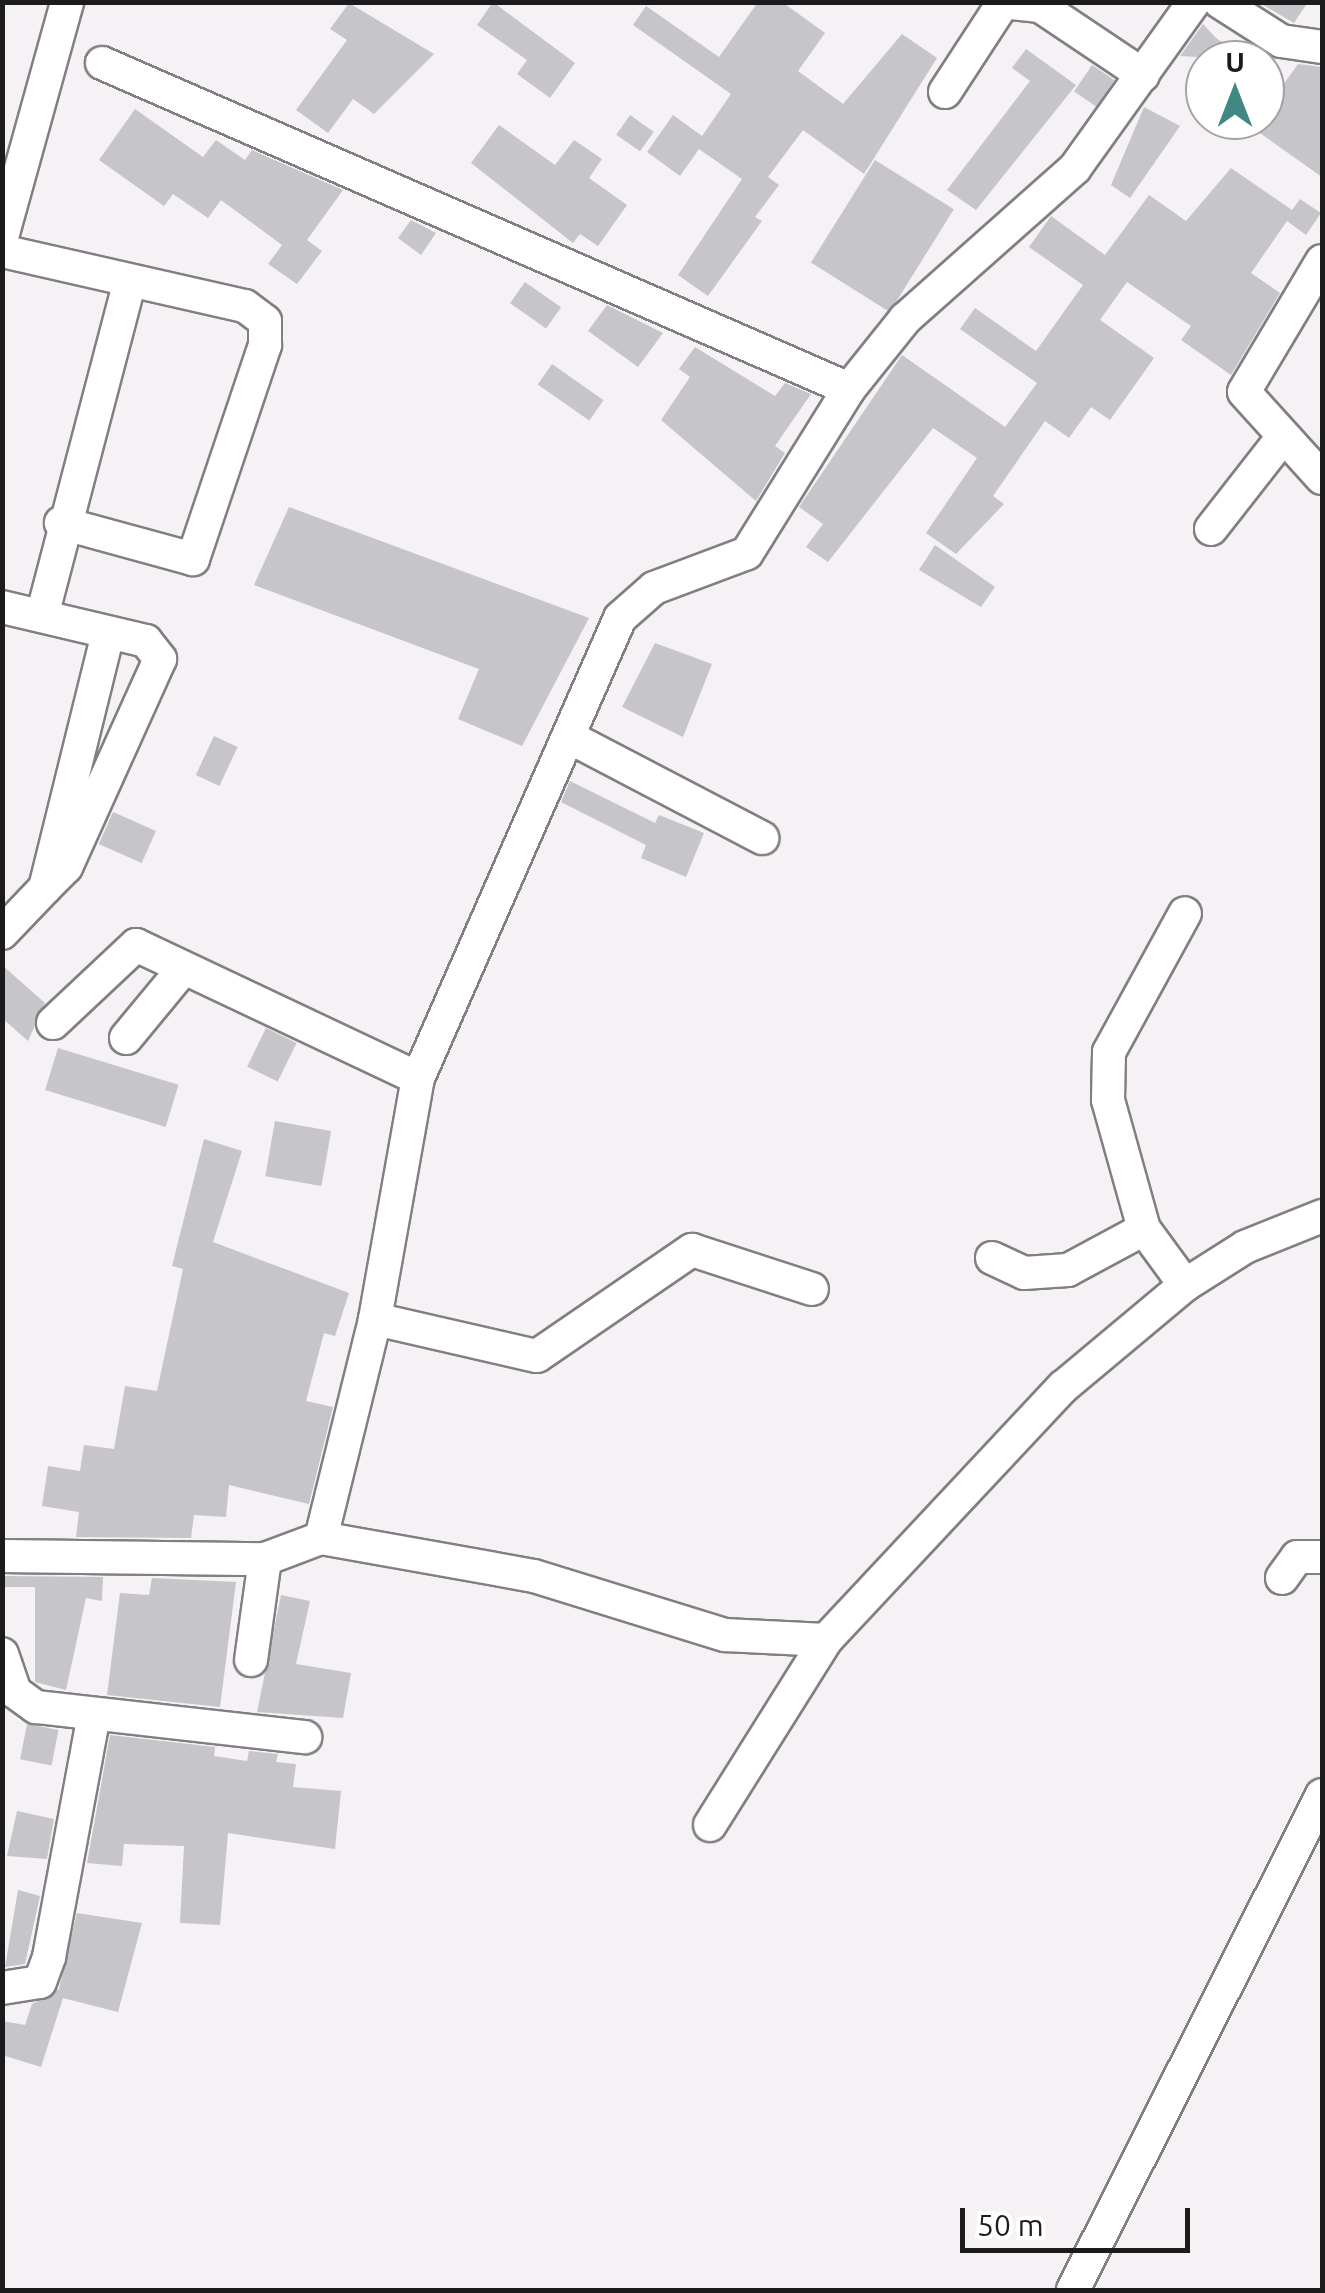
<!DOCTYPE html>
<style>
body{margin:0}
#map{position:relative;width:1325px;height:2293px;overflow:hidden;background:#f5f1f5;font-family:Ubuntu,sans-serif}
div>[style]{position:absolute}
[style*='--x']{left:calc(var(--x)*1px);top:calc(var(--y)*1px);width:calc(var(--w)*1px);rotate:calc(var(--a)*1deg)}
.building>*{inset:0;background:#c6c5ca;transform-origin:0 0}
.roads{filter:drop-shadow(2px 0 #827f82) drop-shadow(-2px 0 #827f82) drop-shadow(0 2px #827f82) drop-shadow(0 -2px #827f82)}
.minor>*{height:32px;margin:-16px;padding:0 16px;transform-origin:16px;border-radius:16px;background:#fff}
span{translate:-50% -50%;white-space:nowrap;text-align:center;line-height:1.15;-webkit-text-stroke:9px #fff;paint-order:stroke}
.frame{position:absolute;inset:0;border:5px solid #1c1b1c;pointer-events:none}
.north{position:absolute;left:1185px;top:40px;width:100px;height:100px;box-sizing:border-box;background:#fff;border:2px solid #a4a4a4;border-radius:50%;rotate:0deg;font-size:28px;font-weight:700;line-height:40px;text-align:center;color:#1c1b1c}
.north::after{content:'';display:block;margin:auto;width:35px;height:45px;background:#418882;clip-path:polygon(50% 0,100% 100%,50% 72%,0 100%)}
.scale{position:absolute;left:960px;top:2208px;width:230px;height:45px;box-sizing:border-box;border:5px solid #1c1b1c;border-top:0;padding-left:12px;font-size:30px;line-height:35px;white-space:nowrap;color:#1c1b1c;-webkit-text-stroke:8px #fff;paint-order:stroke}
</style>
<div id="map">
<div class="building">
<i style="clip-path:polygon(493px 2px,575px 63px,550px 98px,517px 74px,527px 60px,477px 25px)"></i>
<i style="clip-path:polygon(758px 2px,782px 2px,825px 33px,798px 71px,843px 104px,902px 34px,937px 58px,864px 174px,803px 130px,768px 177px,779px 185px,755px 217px,762px 221px,708px 296px,678px 275px,742px 179px,699px 149px,680px 176px,647px 152px,673px 115px,702px 136px,731px 94px,633px 25px,646px 6px,719px 57px)"></i>
<i style="clip-path:polygon(1258px 2px,1308px 2px,1294px 23px)"></i>
<i style="clip-path:polygon(349px 3px,434px 54px,374px 114px,353px 99px,328px 133px,296px 110px,347px 40px,330px 29px)"></i>
<i style="clip-path:polygon(1203px 24px,1216px 38px,1248px 60px,1180px 56px)"></i>
<i style="clip-path:polygon(1026px 49px,1076px 85px,976px 210px,947px 190px,1030px 81px,1012px 68px)"></i>
<i style="clip-path:polygon(1298px 64px,1322px 67px,1322px 177px,1257px 131px,1265px 72px,1283px 85px)"></i>
<i style="left:1092px;top:65px;width:27px;height:32px;rotate:34deg"></i>
<i style="clip-path:polygon(1144px 107px,1180px 126px,1130px 198px,1111px 185px)"></i>
<i style="clip-path:polygon(135px 109px,203px 157px,216px 140px,245px 160px,252px 150px,343px 190px,307px 240px,322px 251px,297px 284px,268px 264px,282px 245px,221px 200px,208px 218px,173px 194px,164px 206px,99px 160px)"></i>
<i style="left:630px;top:115px;width:29px;height:24px;rotate:35deg"></i>
<i style="clip-path:polygon(499px 125px,555px 165px,574px 140px,602px 159px,589px 178px,627px 205px,598px 246px,580px 234px,573px 243px,471px 163px)"></i>
<i style="left:875px;top:160px;width:93px;height:121px;rotate:32deg"></i>
<i style="clip-path:polygon(1231px 168px,1292px 210px,1300px 199px,1321px 213px,1306px 235px,1287px 221px,1251px 273px,1280px 293px,1231px 375px,1181px 340px,1191px 326px,1127px 282px,1100px 320px,1154px 358px,1110px 420px,1091px 407px,1069px 438px,1045px 421px,993px 496px,1004px 504px,956px 554px,926px 533px,977px 458px,933px 428px,828px 562px,806px 547px,823px 524px,799px 507px,902px 355px,1005px 427px,1037px 383px,960px 329px,975px 308px,1036px 351px,1083px 285px,1029px 247px,1051px 216px,1105px 255px,1149px 195px,1186px 221px)"></i>
<i style="clip-path:polygon(411px 220px,436px 233px,421px 255px,398px 238px)"></i>
<i style="left:525px;top:282px;width:44px;height:26px;rotate:35deg"></i>
<i style="clip-path:polygon(607px 305px,663px 333px,638px 367px,588px 331px)"></i>
<i style="clip-path:polygon(695px 347px,775px 396px,785px 383px,811px 394px,775px 446px,785px 453px,756px 501px,661px 420px,690px 377px,679px 369px)"></i>
<i style="left:552px;top:364px;width:63px;height:25px;rotate:35deg"></i>
<i style="clip-path:polygon(289px 507px,589px 618px,522px 746px,458px 719px,479px 669px,254px 585px)"></i>
<i style="clip-path:polygon(935px 545px,995px 587px,981px 607px,919px 570px)"></i>
<i style="clip-path:polygon(655px 643px,712px 664px,683px 737px,622px 707px)"></i>
<i style="left:214px;top:736px;width:26px;height:43px;rotate:25deg"></i>
<i style="clip-path:polygon(570px 781px,655px 823px,659px 815px,704px 833px,686px 877px,641px 858px,646px 845px,561px 802px)"></i>
<i style="left:113px;top:812px;width:47px;height:35px;rotate:24deg"></i>
<i style="clip-path:polygon(2px 965px,45px 1003px,28px 1041px,2px 1018px)"></i>
<i style="left:266px;top:1028px;width:34px;height:43px;rotate:26deg"></i>
<i style="left:58px;top:1048px;width:126px;height:44px;rotate:17deg"></i>
<i style="left:275px;top:1121px;width:57px;height:56px;rotate:10deg"></i>
<i style="clip-path:polygon(204px 1139px,242px 1151px,213px 1242px,349px 1293px,335px 1336px,324px 1333px,306px 1401px,333px 1407px,309px 1504px,229px 1485px,226px 1517px,194px 1515px,191px 1538px,76px 1537px,79px 1512px,42px 1506px,48px 1466px,80px 1471px,84px 1445px,114px 1449px,125px 1386px,157px 1391px,183px 1269px,172px 1266px)"></i>
<i style="clip-path:polygon(5px 1576px,103px 1577px,102px 1601px,86px 1598px,66px 1690px,35px 1682px,35px 1587px,5px 1587px)"></i>
<i style="clip-path:polygon(152px 1578px,236px 1582px,220px 1707px,107px 1695px,120px 1593px,149px 1595px)"></i>
<i style="clip-path:polygon(281px 1595px,310px 1601px,296px 1664px,351px 1673px,343px 1718px,257px 1712px)"></i>
<i style="left:27px;top:1724px;width:32px;height:36px;rotate:11deg"></i>
<i style="clip-path:polygon(110px 1735px,215px 1747px,214px 1756px,247px 1761px,249px 1751px,278px 1754px,276px 1762px,296px 1764px,293px 1787px,341px 1791px,335px 1849px,228px 1833px,220px 1925px,180px 1923px,184px 1846px,124px 1844px,122px 1866px,87px 1863px)"></i>
<i style="clip-path:polygon(17px 1811px,54px 1819px,47px 1859px,7px 1856px)"></i>
<i style="clip-path:polygon(18px 1890px,40px 1896px,25px 1964px,5px 1967px)"></i>
<i style="clip-path:polygon(77px 1913px,142px 1923px,118px 2012px,63px 1998px,41px 2067px,2px 2055px,2px 2021px,25px 2025px,32px 2004px,59px 1989px)"></i>
</div>
<div class="roads">
<div class="minor">
<i style="--x:1002;--y:2;--w:38;--a:6"></i>
<i style="--x:1040;--y:6;--w:124;--a:33.8"></i>
<i style="--x:1220;--y:2;--w:72;--a:32.6"></i>
<i style="--x:1281;--y:41;--w:41;--a:8.3"></i>
<i style="--x:102;--y:63;--w:815;--a:23.58"></i>
<i style="--x:945;--y:92;--w:106;--a:-56.9"></i>
<i style="--x:2;--y:237;--w:244;--a:-74.5"></i>
<i style="--x:2;--y:251;--w:249;--a:12.8"></i>
<i style="--x:245;--y:306;--w:25;--a:37"></i>
<i style="--x:265;--y:321;--w:24;--a:90"></i>
<i style="--x:265;--y:345;--w:226;--a:108.6"></i>
<i style="--x:193;--y:559;--w:137;--a:-164.7"></i>
<i style="--x:1322;--y:261;--w:152;--a:120.8"></i>
<i style="--x:1244;--y:392;--w:116;--a:47.8"></i>
<i style="--x:1211;--y:529;--w:117;--a:-52"></i>
<i style="--x:2;--y:607;--w:148;--a:13.3"></i>
<i style="--x:146;--y:641;--w:23;--a:52"></i>
<i style="--x:160;--y:659;--w:228;--a:114.3"></i>
<i style="--x:66;--y:867;--w:30;--a:135"></i>
<i style="--x:45;--y:888;--w:263;--a:-76.1"></i>
<i style="--x:42;--y:616;--w:343;--a:-75.3"></i>
<i style="--x:571;--y:738;--w:216;--a:27.6"></i>
<i style="--x:2;--y:933;--w:62;--a:-46.3"></i>
<i style="--x:53;--y:1023;--w:114;--a:-43.2"></i>
<i style="--x:136;--y:945;--w:312;--a:25.3"></i>
<i style="--x:126;--y:1038;--w:89;--a:-50.4"></i>
<i style="--x:992;--y:1258;--w:35;--a:25"></i>
<i style="--x:1024;--y:1273;--w:44;--a:-3.9"></i>
<i style="--x:1068;--y:1270;--w:86;--a:-28.3"></i>
<i style="--x:1185;--y:1285;--w:69;--a:-126.2"></i>
<i style="--x:1144;--y:1229;--w:134;--a:-105.6"></i>
<i style="--x:1108;--y:1100;--w:48;--a:-88.8"></i>
<i style="--x:1109;--y:1052;--w:158;--a:-61.3"></i>
<i style="--x:375;--y:1319;--w:166;--a:12.9"></i>
<i style="--x:537;--y:1356;--w:188;--a:-34.4"></i>
<i style="--x:692;--y:1250;--w:126;--a:18"></i>
<i style="--x:321;--y:1538;--w:226;--a:-76.1"></i>
<i style="--x:375;--y:1319;--w:245;--a:-79.9"></i>
<i style="--x:418;--y:1078;--w:502;--a:-66.29"></i>
<i style="--x:620;--y:618;--w:45;--a:-41.4"></i>
<i style="--x:654;--y:588;--w:99;--a:-20.6"></i>
<i style="--x:747;--y:553;--w:193;--a:-58.1"></i>
<i style="--x:849;--y:389;--w:90;--a:-51.3"></i>
<i style="--x:905;--y:319;--w:227;--a:-41.6"></i>
<i style="--x:1075;--y:168;--w:204;--a:-54.4"></i>
<i style="--x:2;--y:1556;--w:263;--a:0.7"></i>
<i style="--x:265;--y:1559;--w:60;--a:-20.6"></i>
<i style="--x:321;--y:1538;--w:216;--a:10.1"></i>
<i style="--x:534;--y:1576;--w:200;--a:17.2"></i>
<i style="--x:725;--y:1635;--w:101;--a:2.8"></i>
<i style="--x:826;--y:1640;--w:347;--a:-46.9"></i>
<i style="--x:1063;--y:1387;--w:159;--a:-39.9"></i>
<i style="--x:1185;--y:1285;--w:71;--a:-32.3"></i>
<i style="--x:1245;--y:1247;--w:83;--a:-21.9"></i>
<i style="--x:1282;--y:1578;--w:26;--a:-54"></i>
<i style="--x:1297;--y:1557;--w:25;--a:0"></i>
<i style="--x:2;--y:1654;--w:40;--a:71.1"></i>
<i style="--x:15;--y:1692;--w:26;--a:36"></i>
<i style="--x:36;--y:1707;--w:271;--a:6.4"></i>
<i style="--x:251;--y:1660;--w:102;--a:-82.1"></i>
<i style="--x:710;--y:1825;--w:218;--a:-57.9"></i>
<i style="--x:2;--y:1988;--w:38;--a:-9"></i>
<i style="--x:40;--y:1982;--w:27;--a:-70"></i>
<i style="--x:49;--y:1957;--w:242;--a:-79.5"></i>
<i style="--x:1073;--y:2290;--w:554;--a:-63.3"></i>
</div>
</div>
<div class="frame"></div>
<div class="north">U</div>
<div class="scale">50 m</div>
</div>
